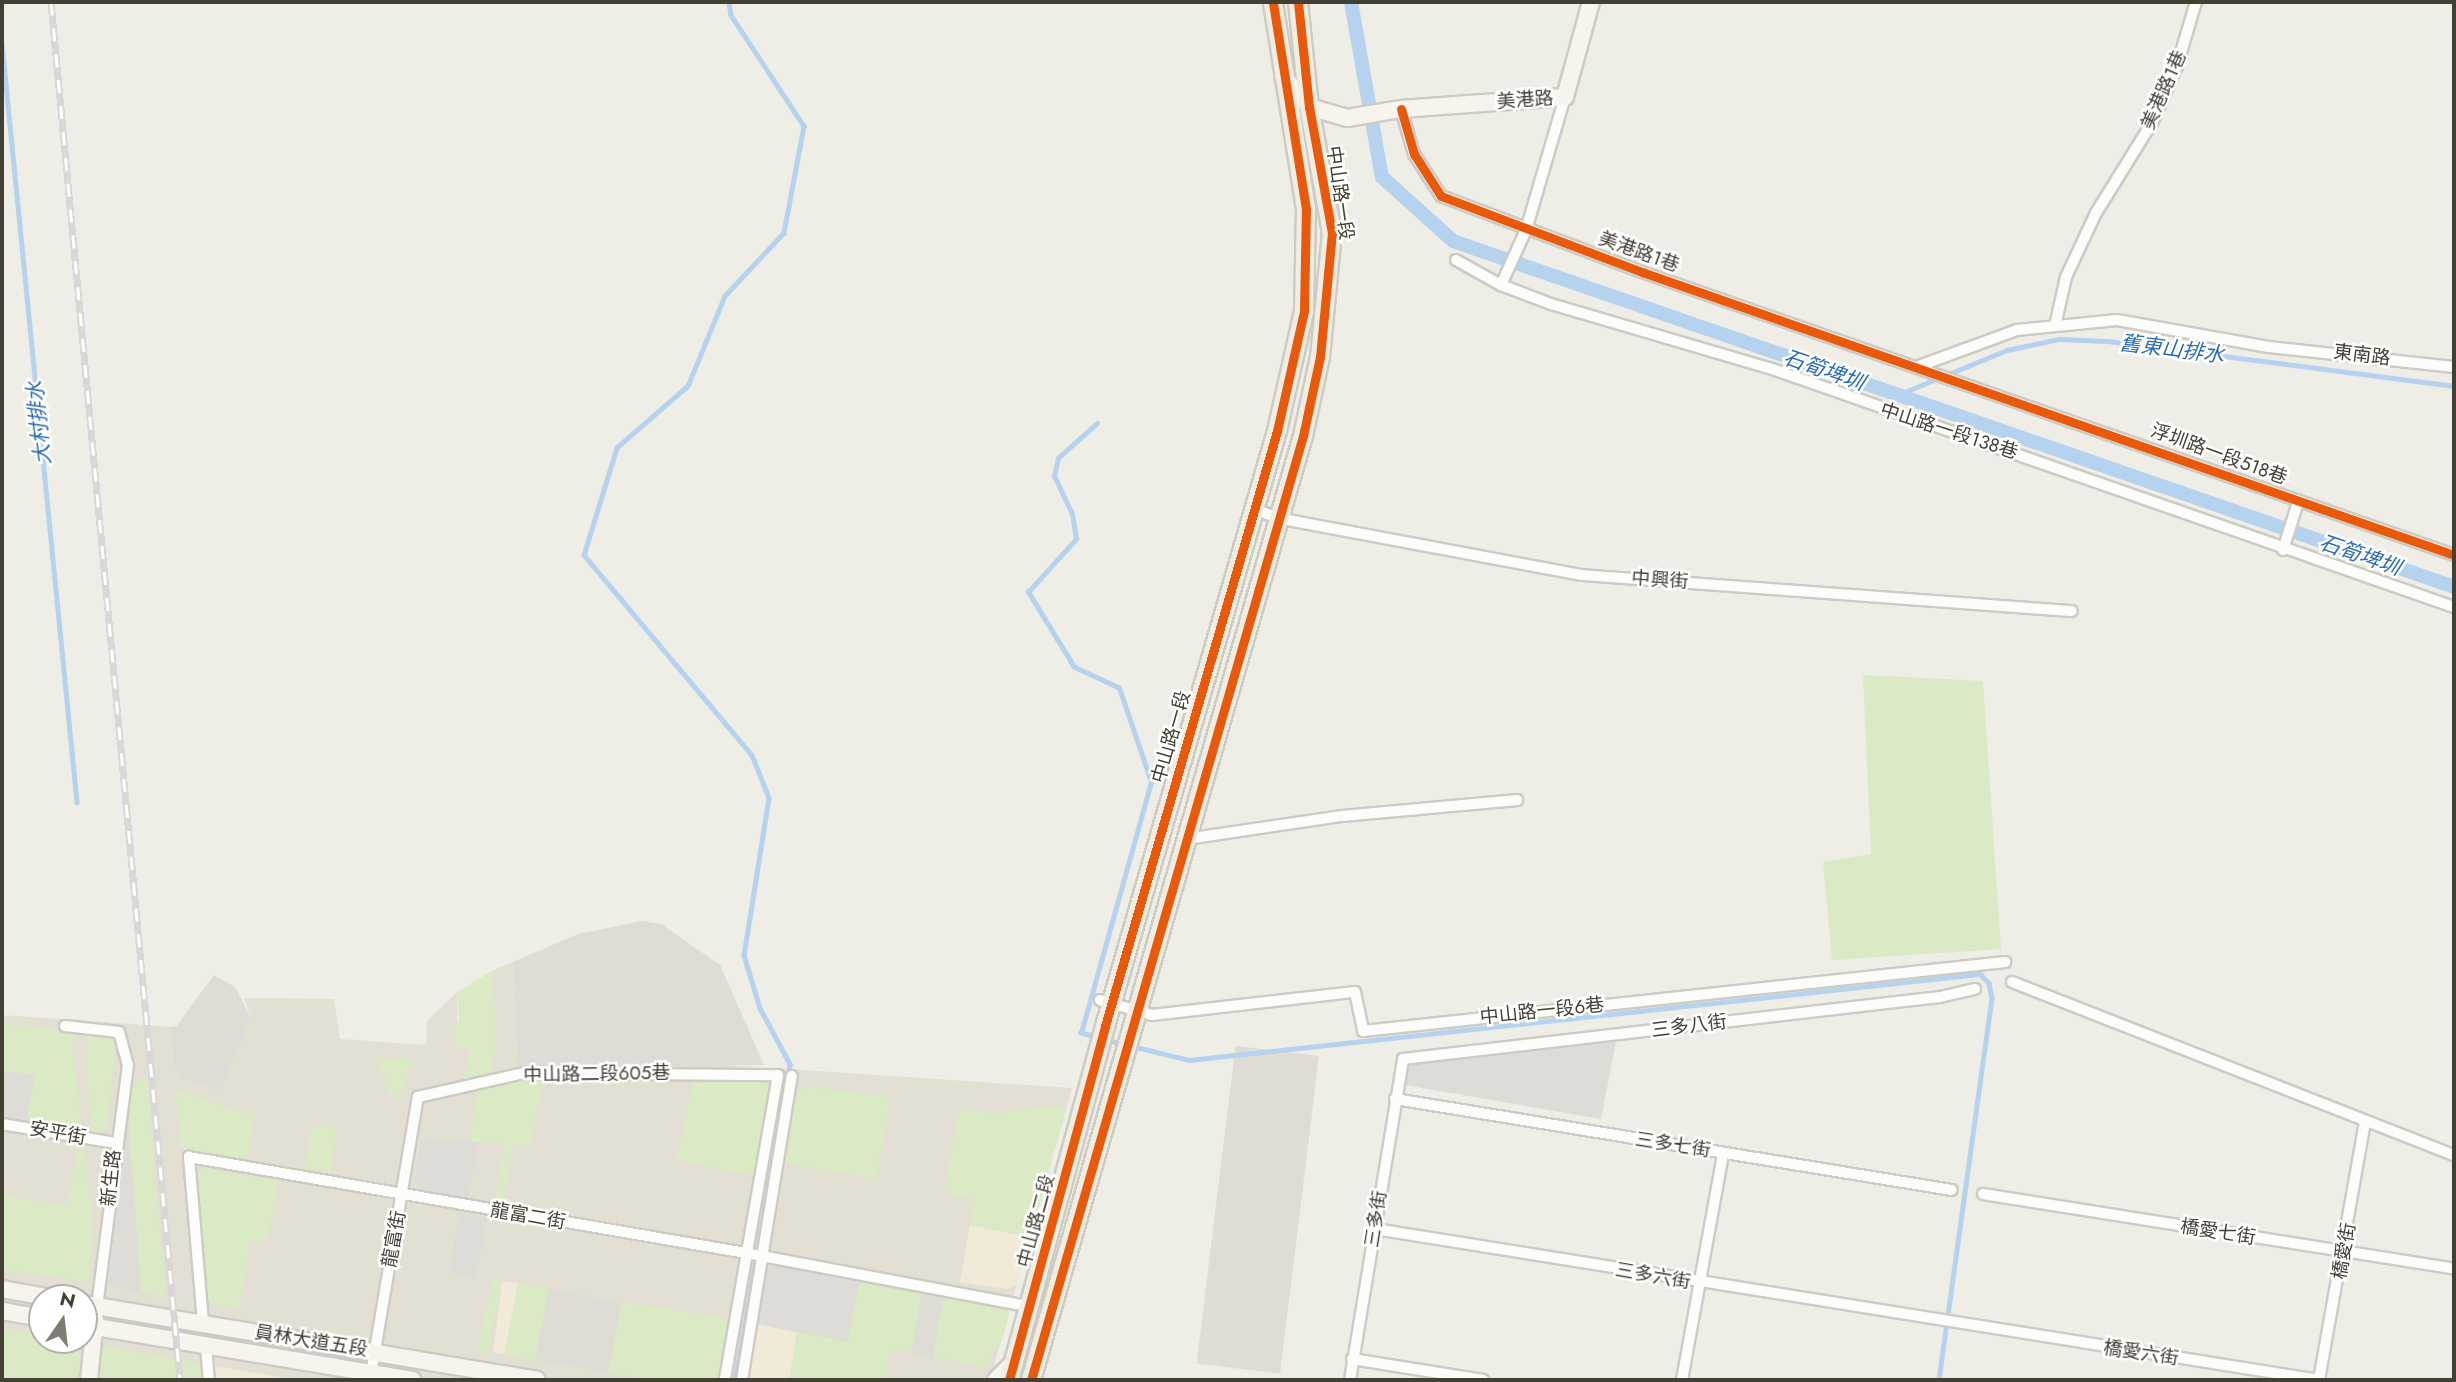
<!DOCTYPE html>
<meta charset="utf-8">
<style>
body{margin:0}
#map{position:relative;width:2456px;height:1382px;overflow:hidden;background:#eeede6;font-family:Jost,"Noto Sans TC",sans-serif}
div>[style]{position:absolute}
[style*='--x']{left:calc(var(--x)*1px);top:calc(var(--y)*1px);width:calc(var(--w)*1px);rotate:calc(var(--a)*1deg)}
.residential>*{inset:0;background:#e3e0d3}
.commercial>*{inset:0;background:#f2ead8;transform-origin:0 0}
.industrial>*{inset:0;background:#dedcd4;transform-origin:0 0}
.green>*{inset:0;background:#d9eac5;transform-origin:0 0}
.parking>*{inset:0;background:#dddcd6;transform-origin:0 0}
.stream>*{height:4.5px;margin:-2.25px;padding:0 2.25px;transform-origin:2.25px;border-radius:2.25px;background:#b5d2ee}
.canal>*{height:14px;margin:-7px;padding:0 7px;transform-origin:7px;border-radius:7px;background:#b5d2ee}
.roads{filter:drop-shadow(2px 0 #cccbc4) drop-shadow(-2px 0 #cccbc4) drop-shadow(0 2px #cccbc4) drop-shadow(0 -2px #cccbc4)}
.street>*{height:10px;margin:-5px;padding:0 5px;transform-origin:5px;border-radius:5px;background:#fcfcfb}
.secondary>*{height:16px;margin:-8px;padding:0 8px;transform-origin:8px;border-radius:8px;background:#f6f4ed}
.primary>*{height:18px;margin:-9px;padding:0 9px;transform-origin:9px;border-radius:9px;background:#f0eee2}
.rail>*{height:7px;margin-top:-3.5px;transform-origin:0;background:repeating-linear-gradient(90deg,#fff 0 13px,#d8d8d7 0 26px);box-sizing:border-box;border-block:2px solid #d8d8d7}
.cycleway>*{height:9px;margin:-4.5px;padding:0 4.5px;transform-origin:4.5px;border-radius:4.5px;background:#e8590c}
span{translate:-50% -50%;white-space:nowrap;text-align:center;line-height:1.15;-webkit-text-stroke:5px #fff;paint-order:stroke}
.street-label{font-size:19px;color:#443f33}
.water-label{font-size:21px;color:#2a6cb2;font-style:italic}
.frame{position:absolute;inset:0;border:4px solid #443f33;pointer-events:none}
.north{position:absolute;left:28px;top:1284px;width:70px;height:70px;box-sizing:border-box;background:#fff;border:2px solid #b4b2ad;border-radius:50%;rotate:14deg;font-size:19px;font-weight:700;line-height:28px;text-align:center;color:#443f33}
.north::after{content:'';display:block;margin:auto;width:24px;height:32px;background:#807c72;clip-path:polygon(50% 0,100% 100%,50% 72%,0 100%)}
</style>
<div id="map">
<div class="residential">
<i style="clip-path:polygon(evenodd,513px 962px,519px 1051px,1072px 1088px,990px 1380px,2px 1380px,2px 1015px,245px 1032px,251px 1018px,244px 998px,334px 999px,340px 1039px,426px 1045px,427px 1021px,457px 992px,457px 1047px,495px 1049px,492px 971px,513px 962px,42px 1298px,84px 1298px,84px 1340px,42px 1340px,42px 1298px)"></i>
</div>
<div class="commercial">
<i style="clip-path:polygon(970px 1225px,1030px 1237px,1017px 1285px,1008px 1289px,960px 1282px)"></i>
<i style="left:502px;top:1281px;width:16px;height:72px;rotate:7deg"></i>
<i style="clip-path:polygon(756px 1324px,797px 1332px,789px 1380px,745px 1380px)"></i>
<i style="clip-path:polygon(215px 1366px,295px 1380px,215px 1380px)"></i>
</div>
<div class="industrial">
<i style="clip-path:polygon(642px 921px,661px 924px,720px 965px,764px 1065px,519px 1068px,513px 962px,578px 934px)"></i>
<i style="clip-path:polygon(214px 975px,235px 987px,251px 1018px,220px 1091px,183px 1077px,175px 1067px,171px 1027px,176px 1027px)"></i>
<i style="left:1319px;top:1056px;width:320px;height:84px;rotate:97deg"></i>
<i style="left:548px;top:1289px;width:75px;height:72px;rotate:10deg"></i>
</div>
<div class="green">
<i style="clip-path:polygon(1863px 675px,1983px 681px,2001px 949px,1832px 960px,1823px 862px,1871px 854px)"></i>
<i style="clip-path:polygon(492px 971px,496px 1050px,489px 1073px,464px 1079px,470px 1048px,457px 1047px,458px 1037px,450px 1037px,459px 1019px,457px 992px)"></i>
<i style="clip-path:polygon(2px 1024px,77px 1031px,72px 1051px,82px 1131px,26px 1121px,34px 1075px,2px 1071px)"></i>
<i style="clip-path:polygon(88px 1032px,112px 1036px,116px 1045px,106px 1128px,98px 1134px,93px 1133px,86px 1071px)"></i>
<i style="clip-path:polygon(413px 1058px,402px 1091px,390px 1096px,379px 1060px)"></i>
<i style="clip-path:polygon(694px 1077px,766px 1082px,772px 1091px,757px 1176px,677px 1160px)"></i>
<i style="clip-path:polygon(543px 1078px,530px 1145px,514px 1144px,502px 1203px,494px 1201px,505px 1143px,469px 1141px,479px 1088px)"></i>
<i style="clip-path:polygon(141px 1079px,147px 1081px,165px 1296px,141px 1292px,128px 1114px,132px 1085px)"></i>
<i style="clip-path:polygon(804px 1086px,891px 1098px,875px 1179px,783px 1162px,794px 1096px)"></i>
<i style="clip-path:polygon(176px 1090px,254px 1117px,247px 1159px,181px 1148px)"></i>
<i style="clip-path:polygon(1058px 1106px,1066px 1110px,1030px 1237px,970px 1225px,975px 1199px,944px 1192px,960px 1109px,996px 1113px)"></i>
<i style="clip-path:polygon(337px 1125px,329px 1174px,304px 1169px,312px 1127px)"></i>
<i style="clip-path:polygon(79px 1148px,84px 1149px,94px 1230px,88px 1282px,2px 1269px,2px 1195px,67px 1206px)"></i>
<i style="clip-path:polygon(203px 1169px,278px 1181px,267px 1242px,251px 1240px,239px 1308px,206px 1303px,195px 1177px)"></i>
<i style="left:492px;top:1279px;width:10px;height:72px;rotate:11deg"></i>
<i style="clip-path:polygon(859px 1281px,922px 1292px,911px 1353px,890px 1349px,886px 1380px,789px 1380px,797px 1332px,848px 1341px)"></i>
<i style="left:518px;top:1283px;width:31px;height:73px;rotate:11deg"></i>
<i style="clip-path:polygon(944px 1296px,1010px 1311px,1003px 1337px,985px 1367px,932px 1357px)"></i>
<i style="clip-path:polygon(622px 1302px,731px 1319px,720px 1380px,655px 1380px,608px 1372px)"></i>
<i style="clip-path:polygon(121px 1323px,183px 1328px,348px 1358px,270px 1349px)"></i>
<i style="clip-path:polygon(4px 1329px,42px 1335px,42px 1340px,81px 1342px,77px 1380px,2px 1380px)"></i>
<i style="clip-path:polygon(102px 1346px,201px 1364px,202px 1380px,99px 1380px)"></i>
</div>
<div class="parking">
<i style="clip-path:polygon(1616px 1041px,1601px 1119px,1405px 1085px,1409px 1062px)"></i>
<i style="clip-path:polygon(2px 1071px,35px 1075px,26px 1121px,2px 1117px)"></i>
<i style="clip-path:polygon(128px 1114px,141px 1292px,109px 1286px)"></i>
<i style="clip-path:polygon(422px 1138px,480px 1142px,468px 1197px,421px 1189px,414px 1181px)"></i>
<i style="left:459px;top:1213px;width:28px;height:60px;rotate:10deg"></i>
<i style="clip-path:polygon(773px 1265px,859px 1281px,848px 1342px,756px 1324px,763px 1272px)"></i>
<i style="left:922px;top:1292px;width:22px;height:62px;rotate:10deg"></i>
</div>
<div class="stream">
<i style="--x:729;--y:2;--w:13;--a:81"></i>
<i style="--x:731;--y:15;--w:133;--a:56.7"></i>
<i style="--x:804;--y:126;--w:109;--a:100.6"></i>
<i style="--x:784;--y:233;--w:86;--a:133.1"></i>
<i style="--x:725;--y:296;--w:97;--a:112.3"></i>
<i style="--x:688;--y:386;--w:94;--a:138.9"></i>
<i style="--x:617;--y:448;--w:112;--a:107.1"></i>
<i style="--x:584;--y:555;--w:261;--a:50"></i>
<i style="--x:752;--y:755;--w:46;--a:68.4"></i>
<i style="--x:769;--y:798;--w:159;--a:99"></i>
<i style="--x:744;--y:955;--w:55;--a:73.2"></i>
<i style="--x:760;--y:1008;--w:64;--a:61.8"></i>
<i style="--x:790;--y:1064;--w:12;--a:99"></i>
<i style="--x:2;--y:44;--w:762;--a:84.35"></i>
<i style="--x:1946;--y:375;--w:66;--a:-22.3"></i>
<i style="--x:2007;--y:350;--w:53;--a:-11.9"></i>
<i style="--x:2059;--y:339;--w:49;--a:2.3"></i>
<i style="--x:2108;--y:341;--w:349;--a:7.4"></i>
<i style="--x:1898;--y:395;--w:43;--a:-23"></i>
<i style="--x:1096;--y:1037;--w:16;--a:-165"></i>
<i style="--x:1081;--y:1033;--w:261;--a:-74.4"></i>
<i style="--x:1151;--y:782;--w:99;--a:-108.8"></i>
<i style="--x:1119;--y:688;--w:50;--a:-155"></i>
<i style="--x:1074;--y:667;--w:88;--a:-121.5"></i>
<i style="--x:1028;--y:592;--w:72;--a:-47.8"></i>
<i style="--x:1076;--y:539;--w:25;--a:-99"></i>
<i style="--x:1072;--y:514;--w:42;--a:-115.3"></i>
<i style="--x:1054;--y:476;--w:18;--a:-77"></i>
<i style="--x:1058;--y:458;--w:52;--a:-41.9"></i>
<i style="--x:1105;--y:1039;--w:19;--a:16"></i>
<i style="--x:1132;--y:1046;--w:59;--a:13.8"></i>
<i style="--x:1189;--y:1060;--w:796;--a:-6.21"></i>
<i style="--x:1980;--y:974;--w:13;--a:45"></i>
<i style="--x:1989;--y:983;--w:15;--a:79"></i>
<i style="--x:1992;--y:998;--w:386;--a:97.9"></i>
<i style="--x:735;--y:1380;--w:223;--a:-80.2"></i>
</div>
<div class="canal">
<i style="--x:1351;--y:2;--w:178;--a:80"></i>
<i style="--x:1382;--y:177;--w:96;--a:42"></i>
<i style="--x:1453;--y:241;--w:1059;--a:19.07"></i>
</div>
<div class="roads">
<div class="street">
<i style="--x:1401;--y:109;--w:47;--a:73.9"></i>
<i style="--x:1414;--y:154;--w:50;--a:57.3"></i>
<i style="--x:1441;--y:196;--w:215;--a:20.7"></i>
<i style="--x:1642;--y:272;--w:860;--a:19.21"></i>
<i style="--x:1456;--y:260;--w:51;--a:29.1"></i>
<i style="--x:1501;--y:285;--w:53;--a:20.8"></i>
<i style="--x:1551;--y:304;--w:234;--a:16.4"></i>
<i style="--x:1775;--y:370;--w:719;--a:19.24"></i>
<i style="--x:1501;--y:285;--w:60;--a:-65.6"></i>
<i style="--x:1526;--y:230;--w:139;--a:-73.7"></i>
<i style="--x:2055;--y:326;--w:50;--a:-77.3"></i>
<i style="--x:2066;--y:277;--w:71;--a:-64.9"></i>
<i style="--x:2096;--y:213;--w:108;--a:-58.2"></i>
<i style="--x:2153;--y:121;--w:60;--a:-66.4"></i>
<i style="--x:2177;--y:66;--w:67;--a:-73.5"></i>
<i style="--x:1919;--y:366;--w:104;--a:-20.2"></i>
<i style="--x:2017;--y:330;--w:100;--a:-5.7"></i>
<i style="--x:2117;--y:320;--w:154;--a:10.1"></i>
<i style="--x:2269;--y:347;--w:186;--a:6.2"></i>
<i style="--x:1255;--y:509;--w:24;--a:22"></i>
<i style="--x:1277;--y:518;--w:309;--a:10.6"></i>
<i style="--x:1581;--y:575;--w:492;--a:4.2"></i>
<i style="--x:2283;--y:550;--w:50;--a:-72.6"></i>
<i style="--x:1186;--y:839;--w:158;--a:-8.4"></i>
<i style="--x:1342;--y:816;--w:176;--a:-5.2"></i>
<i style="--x:2012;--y:982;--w:475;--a:21.4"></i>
<i style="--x:1100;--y:1000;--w:54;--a:16.1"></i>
<i style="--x:1152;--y:1015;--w:204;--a:-6.5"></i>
<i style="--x:1355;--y:992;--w:40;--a:78"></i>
<i style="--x:1363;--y:1031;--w:646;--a:-6.13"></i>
<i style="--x:65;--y:1026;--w:54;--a:6.3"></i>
<i style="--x:119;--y:1032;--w:34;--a:75"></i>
<i style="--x:128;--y:1065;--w:243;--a:97.3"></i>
<i style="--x:1395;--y:1099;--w:564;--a:9.28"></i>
<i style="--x:2;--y:1124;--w:115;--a:9.5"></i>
<i style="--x:1983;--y:1194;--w:477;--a:9"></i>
<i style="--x:1375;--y:1229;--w:956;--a:9.09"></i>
<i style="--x:203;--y:1323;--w:167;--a:-94.8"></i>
<i style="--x:189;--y:1157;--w:565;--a:9.78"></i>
<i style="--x:746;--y:1253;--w:290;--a:10.7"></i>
<i style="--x:206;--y:1347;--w:33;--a:85"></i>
<i style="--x:1352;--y:1359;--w:133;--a:9.1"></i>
<i style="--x:370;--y:1380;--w:287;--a:-80.4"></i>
<i style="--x:418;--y:1097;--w:109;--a:-12.8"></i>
<i style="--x:524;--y:1073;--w:254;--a:0.5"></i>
<i style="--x:778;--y:1075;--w:310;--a:99.9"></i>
<i style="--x:742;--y:1380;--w:308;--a:-80.7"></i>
<i style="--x:1350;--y:1380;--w:325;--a:-80.6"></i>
<i style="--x:1403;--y:1059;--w:541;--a:-6.59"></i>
<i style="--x:1940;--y:997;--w:36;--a:-13"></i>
<i style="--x:1682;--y:1380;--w:230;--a:-79.7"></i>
<i style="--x:2319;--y:1380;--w:262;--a:-79.9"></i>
</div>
<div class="secondary">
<i style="--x:1283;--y:76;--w:40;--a:50"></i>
<i style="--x:1309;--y:107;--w:40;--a:16"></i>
<i style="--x:1347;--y:118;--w:55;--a:-9.5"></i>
<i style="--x:1401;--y:109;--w:164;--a:-4.2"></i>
<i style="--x:1565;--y:97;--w:98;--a:-74.7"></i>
<i style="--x:2;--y:1289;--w:51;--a:10.2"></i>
<i style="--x:84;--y:1304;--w:459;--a:9.5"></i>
<i style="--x:2;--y:1311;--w:41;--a:9.9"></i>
<i style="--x:84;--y:1325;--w:333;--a:9.5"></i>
<i style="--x:89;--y:1380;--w:61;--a:-84.4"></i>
<i style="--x:996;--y:1380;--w:27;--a:-45"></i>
</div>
<div class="primary">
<i style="--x:1009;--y:1380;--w:367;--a:-74.8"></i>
<i style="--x:1105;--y:1026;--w:619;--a:-73.88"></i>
<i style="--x:1277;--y:431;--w:123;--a:-77.3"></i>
<i style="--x:1304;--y:311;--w:102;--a:-88.9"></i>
<i style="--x:1306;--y:209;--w:210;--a:-99.1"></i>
<i style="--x:1031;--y:1380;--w:982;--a:-73.93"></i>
<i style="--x:1303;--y:436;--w:81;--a:-77.9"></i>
<i style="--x:1320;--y:357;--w:125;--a:-84.5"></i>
<i style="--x:1332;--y:233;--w:128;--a:-100.3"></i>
<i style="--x:1309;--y:107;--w:106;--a:-96"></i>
</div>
</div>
<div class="rail">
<i style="--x:51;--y:2;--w:1384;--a:84.65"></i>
</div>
<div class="cycleway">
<i style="--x:1401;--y:109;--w:47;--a:73.9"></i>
<i style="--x:1414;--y:154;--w:50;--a:57.3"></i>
<i style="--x:1441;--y:196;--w:215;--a:20.7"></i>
<i style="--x:1642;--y:272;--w:860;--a:19.21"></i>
<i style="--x:1009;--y:1380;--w:367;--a:-74.8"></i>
<i style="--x:1105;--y:1026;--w:619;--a:-73.88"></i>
<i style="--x:1277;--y:431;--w:123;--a:-77.3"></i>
<i style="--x:1304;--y:311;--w:102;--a:-88.9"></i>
<i style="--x:1306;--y:209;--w:210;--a:-99.1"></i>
<i style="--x:1031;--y:1380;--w:982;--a:-73.93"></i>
<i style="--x:1303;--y:436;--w:81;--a:-77.9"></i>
<i style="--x:1320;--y:357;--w:125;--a:-84.5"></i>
<i style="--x:1332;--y:233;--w:128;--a:-100.3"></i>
<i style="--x:1309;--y:107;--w:106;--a:-96"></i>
</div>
<div class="street-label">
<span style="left:2164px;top:90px;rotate:-66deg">美港路1巷</span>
<span style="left:1525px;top:100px;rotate:-4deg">美港路</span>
<span style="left:1340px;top:193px;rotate:82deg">中山路一段</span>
<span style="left:1639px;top:252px;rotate:20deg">美港路1巷</span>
<span style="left:2362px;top:355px;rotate:7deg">東南路</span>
<span style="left:1949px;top:431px;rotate:18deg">中山路一段138巷</span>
<span style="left:2219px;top:454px;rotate:20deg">浮圳路一段518巷</span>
<span style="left:1660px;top:580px;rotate:4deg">中興街</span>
<span style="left:1171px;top:737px;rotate:-74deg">中山路一段</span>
<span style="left:1542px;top:1011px;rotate:-6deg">中山路一段6巷</span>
<span style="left:1689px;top:1026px;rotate:-7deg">三多八街</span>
<span style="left:597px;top:1074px;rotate:-1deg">中山路二段605巷</span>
<span style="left:58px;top:1133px;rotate:10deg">安平街</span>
<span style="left:1673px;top:1145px;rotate:9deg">三多七街</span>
<span style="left:111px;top:1178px;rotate:-84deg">新生路</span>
<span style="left:528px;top:1216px;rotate:10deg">龍富二街</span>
<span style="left:1376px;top:1219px;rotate:-81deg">三多街</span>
<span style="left:1036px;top:1221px;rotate:-75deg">中山路二段</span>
<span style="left:2218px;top:1232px;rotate:9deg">橋愛七街</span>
<span style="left:394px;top:1239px;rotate:-80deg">龍富街</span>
<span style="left:2344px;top:1251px;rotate:-80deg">橋愛街</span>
<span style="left:1653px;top:1276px;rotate:10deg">三多六街</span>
<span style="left:311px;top:1341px;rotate:9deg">員林大道五段</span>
<span style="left:2141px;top:1353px;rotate:9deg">橋愛六街</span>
</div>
<div class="water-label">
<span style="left:2172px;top:349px;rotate:7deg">舊東山排水</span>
<span style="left:1824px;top:370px;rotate:19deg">石筍埤圳</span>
<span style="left:39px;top:423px;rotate:-96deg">大村排水</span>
<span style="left:2360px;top:555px;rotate:19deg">石筍埤圳</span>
</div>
<div class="frame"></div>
<div class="north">N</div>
</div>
